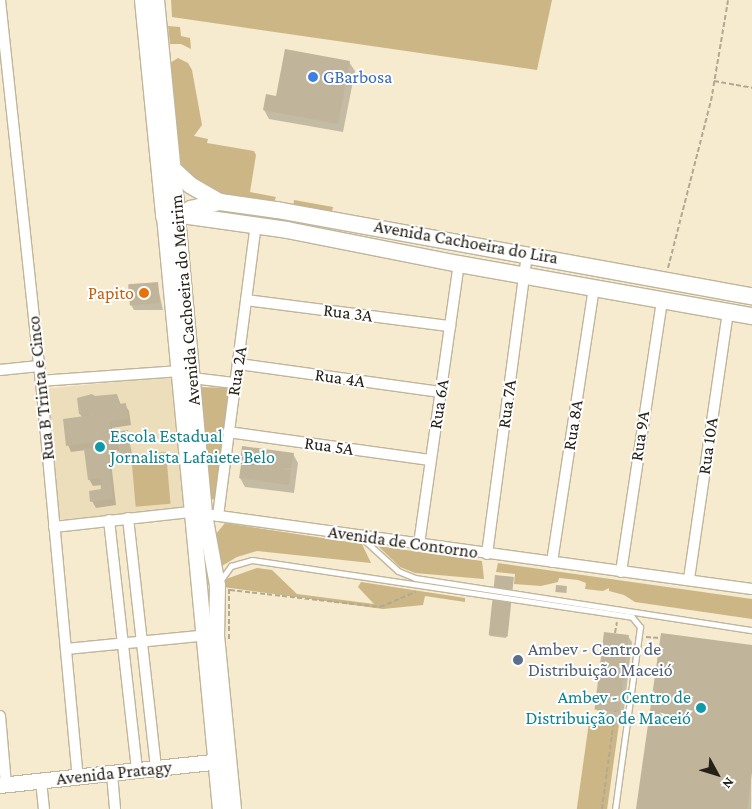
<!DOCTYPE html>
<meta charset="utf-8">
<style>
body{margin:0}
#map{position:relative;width:752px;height:809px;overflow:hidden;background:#f6eacf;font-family:"Crimson Pro",serif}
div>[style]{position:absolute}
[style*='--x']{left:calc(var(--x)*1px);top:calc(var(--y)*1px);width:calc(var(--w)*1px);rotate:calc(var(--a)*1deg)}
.built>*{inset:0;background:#ecddbb}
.green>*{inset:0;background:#ccb685;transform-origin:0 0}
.shadow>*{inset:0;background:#0003}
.building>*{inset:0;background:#c0b59b;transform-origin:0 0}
.path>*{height:2px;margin-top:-1px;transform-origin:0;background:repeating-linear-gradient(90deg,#b2a993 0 5px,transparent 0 7.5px)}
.roads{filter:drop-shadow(1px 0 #c0b59b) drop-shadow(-1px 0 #c0b59b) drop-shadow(0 1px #c0b59b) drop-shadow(0 -1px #c0b59b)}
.lane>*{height:5px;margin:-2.5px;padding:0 2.5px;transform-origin:2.5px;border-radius:2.5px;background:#fff}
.street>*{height:10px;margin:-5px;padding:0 5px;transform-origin:5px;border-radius:5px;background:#fff}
.secondary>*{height:15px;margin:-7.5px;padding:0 7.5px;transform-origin:7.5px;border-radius:7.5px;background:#fff}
.primary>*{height:16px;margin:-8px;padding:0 8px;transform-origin:8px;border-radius:8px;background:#fff}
.dots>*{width:14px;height:14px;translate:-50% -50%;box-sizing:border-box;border:2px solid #fff;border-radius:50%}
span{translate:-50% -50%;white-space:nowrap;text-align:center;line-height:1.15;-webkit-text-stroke:4px #fff;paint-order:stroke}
.shop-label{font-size:18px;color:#366cbe}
.left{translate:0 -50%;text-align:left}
.street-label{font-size:18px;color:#262117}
.food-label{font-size:18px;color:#c56008}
.right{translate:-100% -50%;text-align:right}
.culture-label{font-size:18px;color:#0d838f}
.service-label{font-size:18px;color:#4e5e75}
.north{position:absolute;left:692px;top:749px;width:50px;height:50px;-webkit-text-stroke:4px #fff;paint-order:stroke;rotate:129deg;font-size:14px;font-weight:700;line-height:20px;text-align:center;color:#262117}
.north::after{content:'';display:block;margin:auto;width:18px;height:22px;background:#262117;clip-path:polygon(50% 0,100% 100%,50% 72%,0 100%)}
</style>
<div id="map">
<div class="built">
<i style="clip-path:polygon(167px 377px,171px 379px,185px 508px,57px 520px,45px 389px)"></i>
</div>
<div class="green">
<i style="clip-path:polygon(171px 0,552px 0,537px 70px,172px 17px)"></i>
<i style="clip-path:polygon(168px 26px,180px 27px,181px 36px,190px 38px,191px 49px,181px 44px,170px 44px)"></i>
<i style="clip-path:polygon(178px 58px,188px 63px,192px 70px,202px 125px,194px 136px,208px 139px,207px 143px,254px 151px,256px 155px,250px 192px,276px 197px,274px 202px,199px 201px,184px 188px,170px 63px)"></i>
<i style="clip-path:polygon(294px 200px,333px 207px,331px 216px,318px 226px,295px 222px,292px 218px)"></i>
<i style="clip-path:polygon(198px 387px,229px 388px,215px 500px,207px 498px)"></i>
<i style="left:166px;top:452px;width:52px;height:35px;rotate:85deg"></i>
<i style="clip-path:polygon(225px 523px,362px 544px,371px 563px,257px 551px,237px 557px,220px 567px,216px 534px)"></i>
<i style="clip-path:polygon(378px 546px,482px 561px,484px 579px,415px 573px,400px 567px)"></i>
<i style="clip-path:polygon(498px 563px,752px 599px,752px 619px,635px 602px,624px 595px,609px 591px,609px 588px,603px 591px,585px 589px,586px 583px,578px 580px,559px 578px,558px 582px,541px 586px,514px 584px,515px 574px,496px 572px)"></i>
<i style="clip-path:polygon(257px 568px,272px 570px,297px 594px,374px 604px,358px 587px,361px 582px,465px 598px,465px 602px,425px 596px,423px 605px,383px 609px,223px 587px,226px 579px)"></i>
<i style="left:590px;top:715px;width:30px;height:95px;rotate:8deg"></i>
</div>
<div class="shadow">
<i style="clip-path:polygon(349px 62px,355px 71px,343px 132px,269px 119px,264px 110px,277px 97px)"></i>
<i style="clip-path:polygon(157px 283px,163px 310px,134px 310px,130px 303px,129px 284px)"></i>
<i style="clip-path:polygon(evenodd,117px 395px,121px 405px,125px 405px,129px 411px,131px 425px,112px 428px,112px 432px,127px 432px,134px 462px,125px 463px,120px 451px,110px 453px,116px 505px,96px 508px,92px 501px,102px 490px,102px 485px,93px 486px,89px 479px,86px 450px,71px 452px,68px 445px,82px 417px,80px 414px,95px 398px,117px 395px,91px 414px,110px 414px,91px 416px,91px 414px)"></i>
<i style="clip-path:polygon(293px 454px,298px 463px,294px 493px,245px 487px,240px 478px,245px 466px,242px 461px)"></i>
<i style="clip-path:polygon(513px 579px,506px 638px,490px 636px,489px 635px)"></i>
<i style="clip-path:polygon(628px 636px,632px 642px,623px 718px,600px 715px,596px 708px)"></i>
<i style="clip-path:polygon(752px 646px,751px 809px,638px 809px)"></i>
</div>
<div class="building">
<i style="clip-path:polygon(285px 49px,350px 61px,338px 124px,263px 110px,266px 94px,276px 96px)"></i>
<i style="left:158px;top:282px;width:21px;height:30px;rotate:85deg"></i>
<i style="clip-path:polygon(92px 394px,95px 396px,117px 394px,119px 404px,126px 403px,128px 419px,109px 421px,110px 430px,99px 434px,128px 430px,131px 455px,120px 457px,118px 445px,107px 446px,113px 499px,90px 502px,89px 491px,101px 489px,100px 478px,88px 480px,84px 449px,93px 448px,93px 442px,66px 446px,63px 419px,92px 415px,79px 414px,77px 398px)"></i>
<i style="clip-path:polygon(242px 446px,294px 453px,291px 468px,282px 469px,291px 470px,289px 485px,239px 478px,241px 465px,256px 465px,240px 461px)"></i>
<i style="left:495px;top:575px;width:19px;height:60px;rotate:6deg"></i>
<i style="left:556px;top:585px;width:11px;height:7px;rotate:5deg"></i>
<i style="left:604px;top:632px;width:25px;height:78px;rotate:7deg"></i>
<i style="clip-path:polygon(661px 633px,752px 645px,752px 772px,747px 809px,636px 809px)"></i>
</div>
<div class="path">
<i style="--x:714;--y:81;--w:39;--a:10"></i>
<i style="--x:668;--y:268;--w:172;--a:-75.6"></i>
<i style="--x:711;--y:101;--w:102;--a:-80.4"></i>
<i style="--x:234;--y:462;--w:22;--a:8"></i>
<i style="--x:229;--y:589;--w:52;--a:90"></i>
<i style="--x:230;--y:590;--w:151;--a:6.5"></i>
<i style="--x:380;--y:607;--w:39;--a:-23"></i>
<i style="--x:615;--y:633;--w:11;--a:-80"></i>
<i style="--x:646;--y:637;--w:14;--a:4"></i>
<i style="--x:602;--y:809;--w:99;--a:-82.4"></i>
</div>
<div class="roads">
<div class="lane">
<i style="--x:363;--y:539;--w:47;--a:42.4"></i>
<i style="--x:398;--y:571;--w:18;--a:22"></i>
<i style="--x:415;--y:578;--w:341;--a:8.8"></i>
<i style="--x:220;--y:581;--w:19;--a:-54"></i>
<i style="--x:231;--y:566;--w:22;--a:-16"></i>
<i style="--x:252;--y:560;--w:384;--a:8.5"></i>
<i style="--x:632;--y:617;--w:13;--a:51"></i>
<i style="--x:640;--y:627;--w:184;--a:97.8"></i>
</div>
<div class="street">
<i style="--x:0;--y:0;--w:383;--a:83.9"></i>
<i style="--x:41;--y:381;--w:398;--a:84.7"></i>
<i style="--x:246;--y:300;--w:206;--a:7.3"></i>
<i style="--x:239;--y:364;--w:205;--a:7.9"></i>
<i style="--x:0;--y:370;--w:39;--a:-6"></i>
<i style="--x:192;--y:378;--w:42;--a:6.8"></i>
<i style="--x:41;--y:381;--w:138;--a:-4.1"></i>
<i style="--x:228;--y:432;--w:204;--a:7.9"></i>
<i style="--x:218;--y:516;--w:293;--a:-82.6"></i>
<i style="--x:128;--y:518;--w:253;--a:83.6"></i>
<i style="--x:109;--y:520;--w:253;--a:83.6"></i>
<i style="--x:54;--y:527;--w:137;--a:-6.3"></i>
<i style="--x:190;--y:512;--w:567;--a:7.8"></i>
<i style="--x:419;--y:544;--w:283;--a:-81.9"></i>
<i style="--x:487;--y:554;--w:304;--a:-82.4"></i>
<i style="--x:552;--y:562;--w:277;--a:-81.3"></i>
<i style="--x:621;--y:572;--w:275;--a:-81.4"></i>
<i style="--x:689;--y:579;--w:270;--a:-81.7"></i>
<i style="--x:66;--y:649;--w:144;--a:-5.6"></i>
<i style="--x:0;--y:716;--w:68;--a:85"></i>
<i style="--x:112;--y:774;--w:35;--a:85"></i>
<i style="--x:41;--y:781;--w:28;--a:84"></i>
</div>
<div class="secondary">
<i style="--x:164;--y:216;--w:596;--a:84.61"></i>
<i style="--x:177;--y:216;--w:299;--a:84.8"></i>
<i style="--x:204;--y:514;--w:72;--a:79.6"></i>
<i style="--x:217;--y:585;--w:50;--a:91.1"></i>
<i style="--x:216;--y:635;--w:175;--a:84.4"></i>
<i style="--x:0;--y:785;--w:223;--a:-6.2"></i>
</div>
<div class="primary">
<i style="--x:143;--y:0;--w:217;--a:84.4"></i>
<i style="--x:164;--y:216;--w:18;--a:-3"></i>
<i style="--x:182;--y:215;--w:106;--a:8.1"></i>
<i style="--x:287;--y:230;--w:175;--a:11.2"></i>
<i style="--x:459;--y:264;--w:298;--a:10.1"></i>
<i style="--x:156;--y:0;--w:217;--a:84.4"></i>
<i style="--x:173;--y:169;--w:23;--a:43"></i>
<i style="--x:190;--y:185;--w:34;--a:30"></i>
<i style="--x:182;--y:215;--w:11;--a:-34"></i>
<i style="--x:191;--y:209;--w:30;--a:-14"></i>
<i style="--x:220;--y:202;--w:58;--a:8"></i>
<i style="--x:277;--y:210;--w:483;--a:10.3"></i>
</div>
</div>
<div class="dots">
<i style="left:313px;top:77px;background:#3f7fe0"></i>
<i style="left:144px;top:293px;background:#e8710a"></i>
<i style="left:100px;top:447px;background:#0f9aa8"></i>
<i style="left:518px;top:660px;background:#5c6f8a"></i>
<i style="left:701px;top:708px;background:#0f9aa8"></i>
</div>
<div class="shop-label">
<span class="left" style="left:323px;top:77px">GBarbosa</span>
</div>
<div class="street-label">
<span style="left:466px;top:242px;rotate:10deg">Avenida Cachoeira do Lira</span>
<span style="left:185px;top:300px;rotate:-95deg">Avenida Cachoeira do Meirim</span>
<span style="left:348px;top:313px;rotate:7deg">Rua 3A</span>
<span style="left:237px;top:371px;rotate:-81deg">Rua 2A</span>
<span style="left:340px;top:378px;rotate:8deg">Rua 4A</span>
<span style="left:41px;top:388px;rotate:-96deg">Rua B Trinta e Cinco</span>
<span style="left:439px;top:404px;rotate:-81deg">Rua 6A</span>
<span style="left:507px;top:404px;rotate:-82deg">Rua 7A</span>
<span style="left:573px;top:425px;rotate:-81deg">Rua 8A</span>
<span style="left:640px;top:436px;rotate:-82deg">Rua 9A</span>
<span style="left:329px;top:446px;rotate:8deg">Rua 5A</span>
<span style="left:708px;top:446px;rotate:-82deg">Rua 10A</span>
<span style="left:403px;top:542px;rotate:8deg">Avenida de Contorno</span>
<span style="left:114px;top:773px;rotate:-6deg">Avenida Pratagy</span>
</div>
<div class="food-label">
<span class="right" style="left:134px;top:293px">Papito</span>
</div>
<div class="culture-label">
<span class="left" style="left:110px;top:447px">Escola Estadual<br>Jornalista Lafaiete Belo</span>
<span class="right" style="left:691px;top:708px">Ambev - Centro de<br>Distribuição de Maceió</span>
</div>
<div class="service-label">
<span class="left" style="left:528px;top:660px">Ambev - Centro de<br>Distribuição Maceió</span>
</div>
<div class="north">N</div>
</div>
